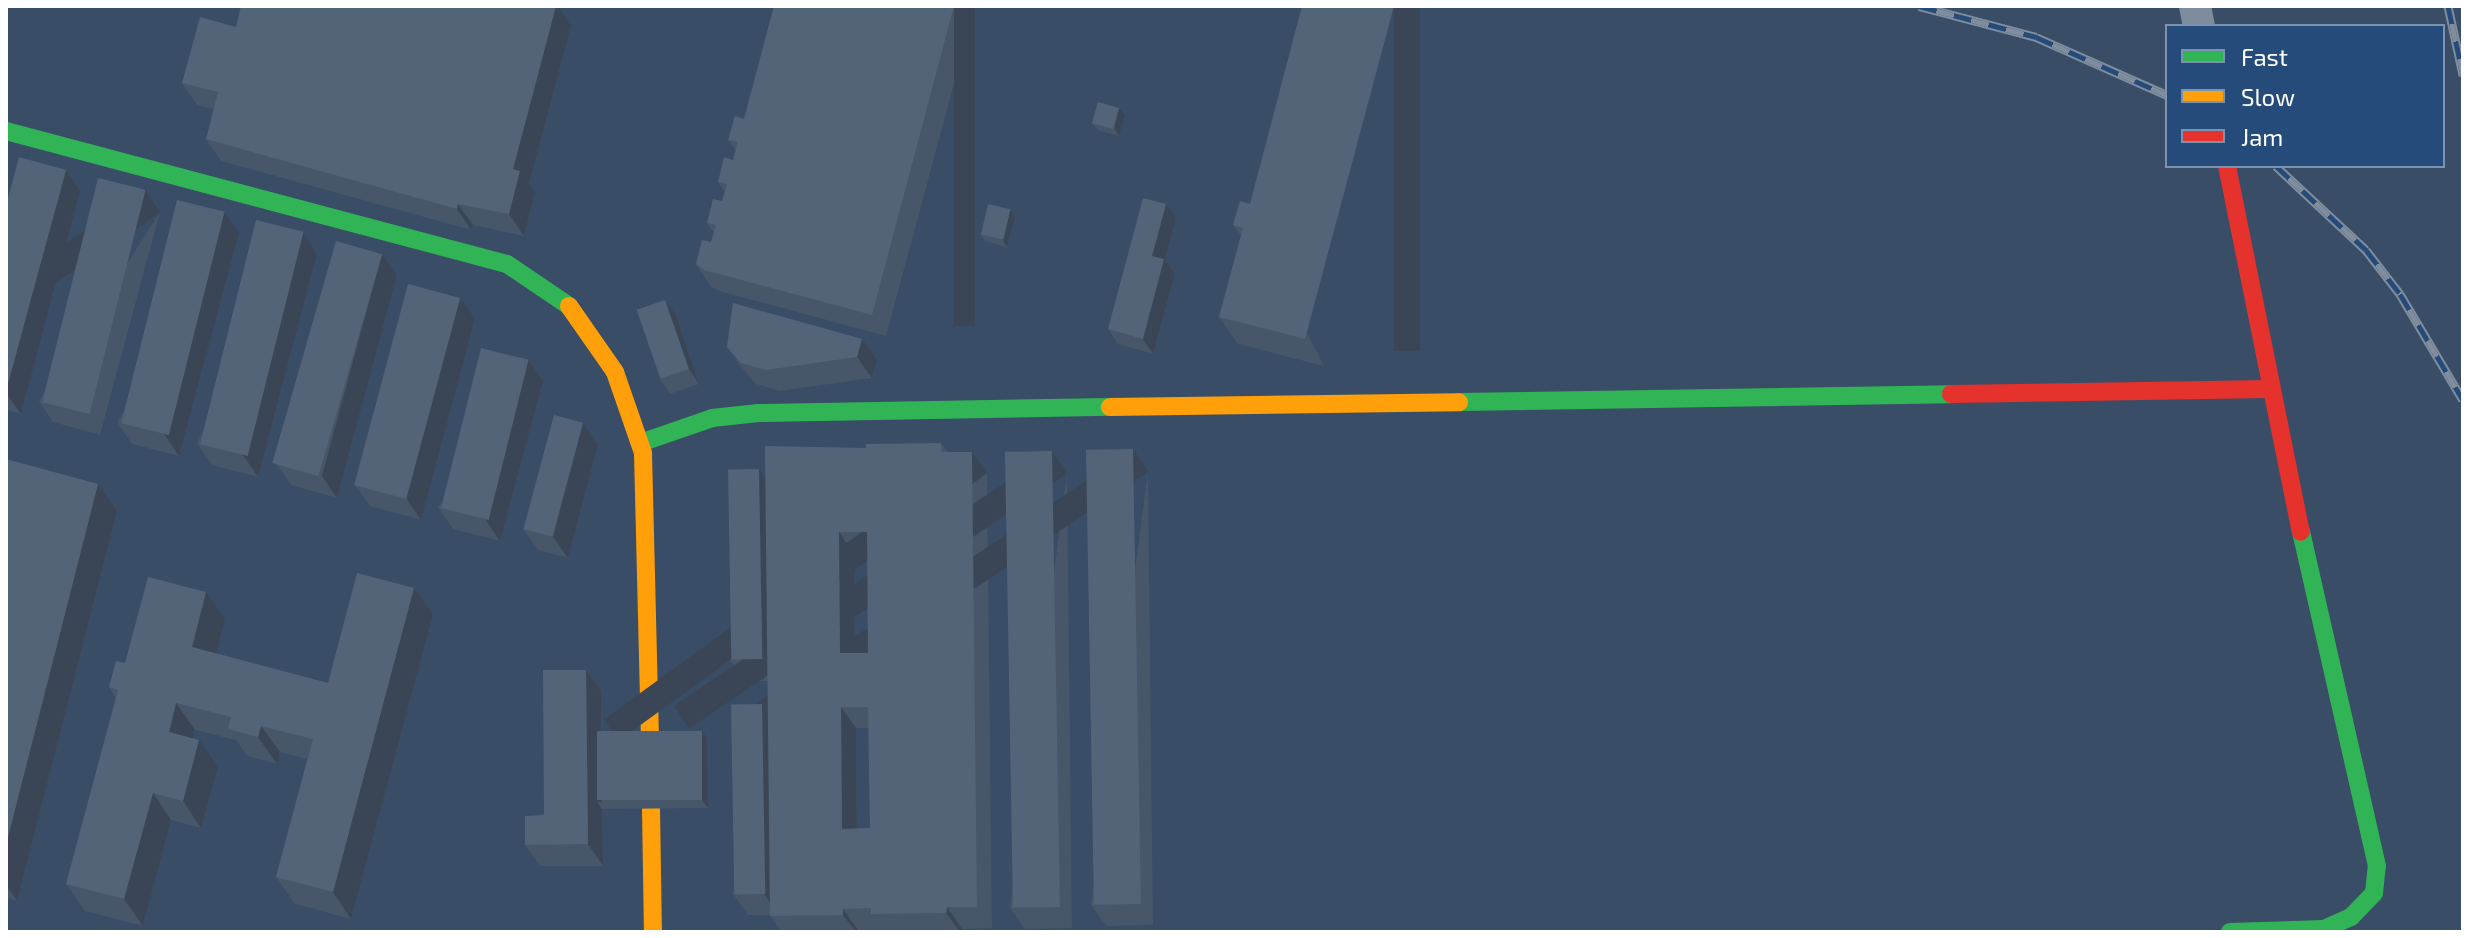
<!DOCTYPE html>
<style>
body{margin:0}
#map{position:relative;width:2469px;height:938px;overflow:hidden;background:#394d67;font-family:"Exo 2",sans-serif}
div>[style]{position:absolute}
[style*='--x']{left:calc(var(--x)*1px);top:calc(var(--y)*1px);width:calc(var(--w)*1px);rotate:calc(var(--a)*1deg)}
.street>*{height:32px;margin:-16px;padding:0 16px;transform-origin:16px;border-radius:16px;background:#7d8d9e}
.fast>*{height:18px;margin:-9px;padding:0 9px;transform-origin:9px;border-radius:9px;background:#30b455}
.slow>*{height:18px;margin:-9px;padding:0 9px;transform-origin:9px;border-radius:9px;background:#ff9f0a}
.jam>*{height:18px;margin:-9px;padding:0 9px;transform-origin:9px;border-radius:9px;background:#e5322d}
.rail>*{height:9px;margin-top:-4.5px;transform-origin:0;background:repeating-linear-gradient(90deg,#254b7b 0 18px,#7f8d9e 0 36px);box-sizing:border-box;border-block:2px solid #7f8d9e}
.wall>*{inset:0;background:#475668}
.shaded-wall>*{inset:0;background:#3a4655;transform-origin:0 0}
.building>*{inset:0;background:#536479;transform-origin:0 0}
span{translate:-50% -50%;white-space:nowrap;text-align:center;line-height:1.15;-webkit-text-stroke:8px #254b7b;paint-order:stroke}
.frame{position:absolute;inset:0;border:8px solid #fff;pointer-events:none}
.legend{position:absolute;left:2165px;top:24px;width:280px;height:144px;box-sizing:border-box;background:#254b7b;border:2px solid #7c93b0;margin:0;padding:10px 14px;list-style:none;font-size:24px;color:#fff}
.legend li{display:flex;align-items:center;gap:16px;height:40px}
.legend b{width:40px;border:2px solid #7c93b0}
</style>
<div id="map">
<div class="street">
<i style="--x:2195;--y:6;--w:20;--a:79"></i>
</div>
<div class="fast">
<i style="--x:6;--y:131;--w:518;--a:14.87"></i>
<i style="--x:507;--y:264;--w:75;--a:34.1"></i>
<i style="--x:1459;--y:402;--w:492;--a:-0.9"></i>
<i style="--x:640;--y:443;--w:76;--a:-19.1"></i>
<i style="--x:712;--y:418;--w:47;--a:-6.1"></i>
<i style="--x:759;--y:413;--w:351;--a:-1"></i>
<i style="--x:2230;--y:932;--w:94;--a:-1.8"></i>
<i style="--x:2324;--y:929;--w:30;--a:-24"></i>
<i style="--x:2351;--y:917;--w:33;--a:-46"></i>
<i style="--x:2374;--y:893;--w:27;--a:-84"></i>
<i style="--x:2377;--y:866;--w:343;--a:-102.8"></i>
</div>
<div class="slow">
<i style="--x:569;--y:306;--w:80;--a:55.1"></i>
<i style="--x:615;--y:372;--w:86;--a:70.9"></i>
<i style="--x:643;--y:453;--w:286;--a:88.6"></i>
<i style="--x:1110;--y:407;--w:349;--a:-0.8"></i>
<i style="--x:651;--y:809;--w:123;--a:89.1"></i>
</div>
<div class="jam">
<i style="--x:2227;--y:166;--w:373;--a:78.6"></i>
<i style="--x:1951;--y:394;--w:318;--a:-0.9"></i>
</div>
<div class="rail">
<i style="--x:1919;--y:6;--w:121;--a:14.8"></i>
<i style="--x:2036;--y:37;--w:143;--a:23.9"></i>
<i style="--x:2448;--y:6;--w:71;--a:77.7"></i>
<i style="--x:2276;--y:166;--w:123;--a:43"></i>
<i style="--x:2366;--y:250;--w:56;--a:52.3"></i>
<i style="--x:2400;--y:294;--w:123;--a:59.3"></i>
</div>
<div class="wall">
<i style="clip-path:polygon(774px 6px,975px 6px,886px 336px,719px 291px,710px 286px,696px 264px,711px 242px,714px 233px,707px 223px,722px 201px,725px 192px,718px 182px,733px 160px,735px 150px,728px 140px,744px 119px)"></i>
<i style="clip-path:polygon(571px 26px,529px 184px,535px 192px,524px 236px,473px 225px,471px 230px,221px 161px,206px 139px,214px 109px,197px 105px,182px 83px,236px 27px)"></i>
<i style="clip-path:polygon(1125px 115px,1119px 136px,1098px 130px,1092px 123px)"></i>
<i style="clip-path:polygon(80px 191px,21px 414px,6px 410px,6px 206px)"></i>
<i style="clip-path:polygon(1240px 201px,1324px 366px,1238px 344px,1219px 317px,1241px 236px,1233px 225px)"></i>
<i style="clip-path:polygon(1166px 204px,1176px 218px,1165px 260px,1175px 274px,1153px 354px,1118px 344px,1108px 329px)"></i>
<i style="clip-path:polygon(160px 212px,100px 435px,53px 422px,39px 401px)"></i>
<i style="clip-path:polygon(1015px 217px,1007px 247px,985px 241px,980px 234px)"></i>
<i style="clip-path:polygon(303px 232px,317px 254px,258px 477px,212px 465px,197px 443px)"></i>
<i style="clip-path:polygon(239px 233px,179px 456px,132px 444px,117px 422px)"></i>
<i style="clip-path:polygon(382px 254px,397px 275px,337px 498px,291px 485px,276px 464px)"></i>
<i style="clip-path:polygon(733px 303px,877px 360px,872px 378px,780px 391px,756px 384px,742px 368px,727px 347px)"></i>
<i style="clip-path:polygon(676px 315px,699px 384px,670px 394px,660px 379px)"></i>
<i style="clip-path:polygon(475px 319px,421px 520px,370px 506px,355px 485px)"></i>
<i style="clip-path:polygon(543px 381px,500px 541px,453px 529px,438px 507px)"></i>
<i style="clip-path:polygon(583px 423px,598px 444px,568px 558px,538px 550px,523px 529px)"></i>
<i style="clip-path:polygon(evenodd,941px 443px,948px 452px,987px 473px,992px 928px,962px 929px,962px 932px,883px 932px,882px 930px,858px 930px,858px 932px,782px 932px,770px 915px,748px 915px,733px 894px,762px 704px,768px 714px,768px 681px,745px 681px,730px 660px,766px 479px,866px 448px,941px 443px,854px 554px,867px 554px,868px 653px,855px 653px,854px 554px,941px 443px,856px 728px,869px 728px,870px 828px,857px 828px,856px 728px)"></i>
<i style="clip-path:polygon(6px 459px,117px 511px,17px 901px,6px 898px)"></i>
<i style="clip-path:polygon(1148px 471px,1153px 925px,1106px 926px,1091px 905px)"></i>
<i style="clip-path:polygon(1067px 473px,1072px 928px,1025px 929px,1010px 908px)"></i>
<i style="clip-path:polygon(433px 615px,351px 919px,295px 904px,276px 877px,307px 759px,280px 752px,277px 764px,247px 756px,236px 740px,195px 730px,193px 739px,218px 767px,201px 828px,171px 820px,143px 926px,85px 911px,66px 884px,116px 698px,109px 687px,125px 663px,225px 619px,216px 653px,328px 683px)"></i>
<i style="clip-path:polygon(586px 670px,601px 691px,602px 733px,707px 738px,708px 808px,602px 809px,603px 866px,540px 866px,525px 845px,544px 815px)"></i>
</div>
<div class="shaded-wall">
<i style="clip-path:polygon(556px 6px,558px 6px,571px 26px,529px 184px,535px 192px,524px 236px,509px 214px,513px 169px)"></i>
<i style="left:954px;top:6px;width:21px;height:320px"></i>
<i style="left:1394px;top:6px;width:26px;height:345px"></i>
<i style="clip-path:polygon(1119px 108px,1125px 115px,1119px 136px,1114px 128px)"></i>
<i style="clip-path:polygon(66px 170px,80px 191px,21px 414px,6px 393px,6px 391px)"></i>
<i style="left:145px;top:190px;width:27px;height:231px;rotate:56deg"></i>
<i style="clip-path:polygon(458px 204px,473px 225px,471px 230px,457px 209px)"></i>
<i style="clip-path:polygon(1166px 204px,1176px 218px,1165px 260px,1175px 274px,1153px 354px,1143px 339px,1152px 256px)"></i>
<i style="clip-path:polygon(1010px 209px,1015px 217px,1007px 247px,1002px 239px)"></i>
<i style="clip-path:polygon(224px 212px,239px 233px,179px 456px,164px 434px)"></i>
<i style="clip-path:polygon(303px 232px,317px 254px,258px 477px,243px 455px)"></i>
<i style="clip-path:polygon(382px 254px,397px 275px,337px 498px,322px 476px)"></i>
<i style="clip-path:polygon(460px 298px,475px 319px,421px 520px,406px 498px)"></i>
<i style="clip-path:polygon(665px 300px,676px 315px,699px 384px,689px 369px)"></i>
<i style="clip-path:polygon(862px 339px,877px 360px,872px 378px,857px 357px)"></i>
<i style="clip-path:polygon(528px 360px,543px 381px,500px 541px,485px 519px)"></i>
<i style="clip-path:polygon(583px 423px,598px 444px,568px 558px,553px 537px)"></i>
<i style="left:1133px;top:449px;width:27px;height:455px;rotate:56deg"></i>
<i style="left:1052px;top:451px;width:27px;height:456px;rotate:56deg"></i>
<i style="left:972px;top:452px;width:26px;height:455px;rotate:54deg"></i>
<i style="clip-path:polygon(759px 469px,774px 491px,776px 681px,761px 659px)"></i>
<i style="clip-path:polygon(98px 484px,117px 511px,17px 901px,6px 885px,6px 845px)"></i>
<i style="clip-path:polygon(839px 532px,854px 554px,855px 675px,840px 653px)"></i>
<i style="clip-path:polygon(414px 588px,433px 615px,351px 919px,333px 892px)"></i>
<i style="clip-path:polygon(206px 592px,225px 619px,211px 674px,192px 647px)"></i>
<i style="clip-path:polygon(586px 670px,601px 691px,602px 802px,597px 802px,602px 809px,603px 866px,588px 844px)"></i>
<i style="clip-path:polygon(176px 703px,195px 730px,188px 759px,169px 732px)"></i>
<i style="clip-path:polygon(762px 704px,776px 726px,779px 915px,764px 894px)"></i>
<i style="clip-path:polygon(841px 707px,856px 728px,857px 850px,842px 829px)"></i>
<i style="clip-path:polygon(261px 726px,280px 752px,277px 764px,258px 737px)"></i>
<i style="clip-path:polygon(702px 731px,707px 738px,708px 808px,702px 800px)"></i>
<i style="clip-path:polygon(199px 740px,218px 767px,201px 828px,183px 801px)"></i>
<i style="clip-path:polygon(153px 793px,171px 820px,143px 926px,124px 899px)"></i>
<i style="clip-path:polygon(947px 907px,962px 929px,962px 932px,960px 932px,946px 913px)"></i>
<i style="clip-path:polygon(843px 909px,858px 930px,858px 932px,856px 932px,843px 915px)"></i>
</div>
<div class="building">
<i style="clip-path:polygon(241px 6px,556px 6px,513px 169px,520px 171px,509px 214px,458px 204px,457px 209px,206px 139px,218px 92px,182px 83px,200px 17px,236px 27px)"></i>
<i style="clip-path:polygon(774px 6px,954px 6px,872px 315px,704px 270px,696px 264px,702px 240px,711px 242px,716px 225px,707px 223px,713px 199px,722px 201px,727px 184px,718px 182px,724px 157px,733px 160px,738px 142px,728px 140px,735px 116px,744px 119px)"></i>
<i style="clip-path:polygon(1302px 6px,1394px 6px,1305px 339px,1219px 317px,1243px 228px,1233px 225px,1240px 201px,1250px 204px)"></i>
<i style="left:1098px;top:102px;width:22px;height:22px;rotate:16deg"></i>
<i style="clip-path:polygon(19px 157px,66px 170px,6px 391px,6px 206px)"></i>
<i style="left:98px;top:178px;width:49px;height:231px;rotate:14deg"></i>
<i style="clip-path:polygon(1143px 198px,1166px 204px,1152px 256px,1164px 259px,1143px 339px,1108px 329px)"></i>
<i style="left:177px;top:200px;width:49px;height:230px;rotate:14deg"></i>
<i style="left:988px;top:204px;width:23px;height:31px;rotate:13deg"></i>
<i style="left:256px;top:220px;width:49px;height:231px;rotate:14deg"></i>
<i style="left:336px;top:241px;width:48px;height:231px;rotate:16deg"></i>
<i style="left:408px;top:284px;width:54px;height:208px;rotate:15deg"></i>
<i style="left:665px;top:300px;width:73px;height:30px;rotate:71deg"></i>
<i style="clip-path:polygon(733px 303px,862px 339px,857px 357px,766px 370px,741px 363px,727px 347px)"></i>
<i style="left:481px;top:348px;width:49px;height:165px;rotate:14deg"></i>
<i style="left:554px;top:415px;width:30px;height:118px;rotate:15deg"></i>
<i style="clip-path:polygon(evenodd,941px 443px,942px 452px,972px 452px,977px 907px,947px 907px,946px 913px,871px 914px,871px 908px,843px 909px,843px 915px,770px 916px,765px 446px,866px 448px,866px 444px,941px 443px,839px 532px,867px 532px,868px 653px,840px 653px,839px 532px,941px 443px,841px 707px,868px 707px,870px 828px,842px 829px,841px 707px)"></i>
<i style="left:1133px;top:449px;width:455px;height:47px;rotate:89deg"></i>
<i style="left:1052px;top:451px;width:456px;height:47px;rotate:89deg"></i>
<i style="clip-path:polygon(6px 459px,98px 484px,6px 845px)"></i>
<i style="left:759px;top:469px;width:190px;height:31px;rotate:89deg"></i>
<i style="clip-path:polygon(357px 573px,414px 588px,333px 892px,276px 877px,313px 739px,261px 726px,258px 737px,228px 729px,231px 717px,176px 703px,169px 732px,199px 740px,183px 801px,153px 793px,124px 899px,66px 884px,118px 690px,109px 687px,116px 661px,125px 663px,148px 577px,206px 592px,192px 647px,328px 683px)"></i>
<i style="clip-path:polygon(543px 670px,586px 670px,588px 844px,525px 845px,525px 816px,544px 815px)"></i>
<i style="left:762px;top:704px;width:190px;height:31px;rotate:89deg"></i>
<i style="left:702px;top:731px;width:69px;height:105px;rotate:90deg"></i>
</div>
<div class="frame"></div>
<ul class="legend">
<li><b style="height:10px;background:#30b455"></b>Fast</li>
<li><b style="height:10px;background:#ff9f0a"></b>Slow</li>
<li><b style="height:10px;background:#e5322d"></b>Jam</li>
</ul>
</div>
